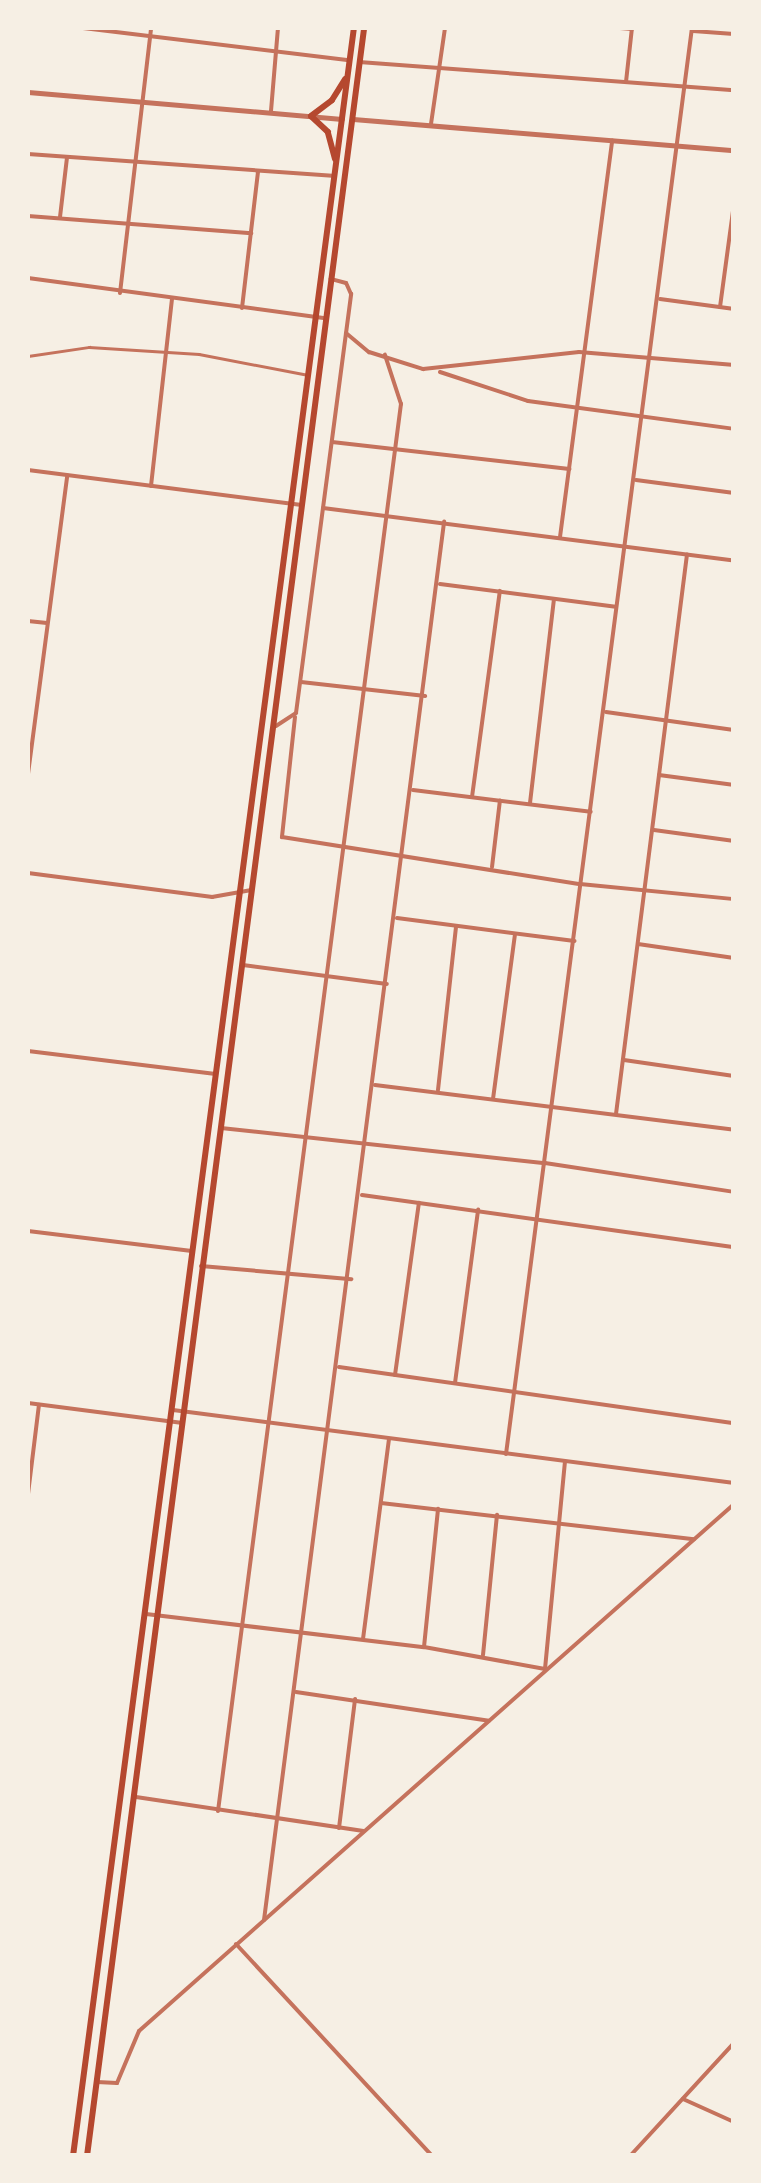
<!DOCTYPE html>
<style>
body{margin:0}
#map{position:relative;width:761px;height:2183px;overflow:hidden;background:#f6efe4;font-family:Quicksand,sans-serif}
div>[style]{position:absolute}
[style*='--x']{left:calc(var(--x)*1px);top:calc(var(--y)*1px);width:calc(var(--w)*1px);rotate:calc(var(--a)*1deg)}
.pedestrian>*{height:2.5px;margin:-1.25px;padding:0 1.25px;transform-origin:1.25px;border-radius:1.25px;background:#c5725c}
.minor>*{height:4px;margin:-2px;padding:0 2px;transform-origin:2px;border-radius:2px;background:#c5725c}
.tertiary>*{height:5px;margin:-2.5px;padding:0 2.5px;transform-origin:2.5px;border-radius:2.5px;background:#c5725c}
.primary>*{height:6px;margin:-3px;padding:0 3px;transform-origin:3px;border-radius:3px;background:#b5482f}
span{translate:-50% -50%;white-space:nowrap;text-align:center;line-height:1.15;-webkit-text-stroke:10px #f6efe4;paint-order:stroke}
.frame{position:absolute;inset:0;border:30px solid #f6efe4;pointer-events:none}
</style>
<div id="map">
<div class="pedestrian">
<i style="--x:28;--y:356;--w:62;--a:-8.4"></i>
<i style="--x:89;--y:347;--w:110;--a:3.6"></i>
<i style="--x:199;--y:354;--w:111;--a:10.9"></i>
</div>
<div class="minor">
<i style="--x:83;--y:28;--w:268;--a:6.9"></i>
<i style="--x:620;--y:28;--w:12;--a:5"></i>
<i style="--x:693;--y:31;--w:41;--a:4.2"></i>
<i style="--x:359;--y:62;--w:376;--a:4.3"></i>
<i style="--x:626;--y:82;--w:54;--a:-83.7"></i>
<i style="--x:271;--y:111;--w:83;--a:-85.2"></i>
<i style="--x:431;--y:124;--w:97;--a:-81.7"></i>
<i style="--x:28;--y:154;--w:305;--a:4.1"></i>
<i style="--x:28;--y:216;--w:224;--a:4.4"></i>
<i style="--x:60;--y:217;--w:60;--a:-83.3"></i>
<i style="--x:28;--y:278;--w:300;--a:7.7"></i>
<i style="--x:120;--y:293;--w:267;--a:-83.3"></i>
<i style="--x:660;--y:299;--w:75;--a:7.7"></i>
<i style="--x:720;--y:307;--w:105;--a:-82.3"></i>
<i style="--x:242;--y:308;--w:138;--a:-83.3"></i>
<i style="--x:346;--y:333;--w:30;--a:40"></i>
<i style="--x:369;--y:352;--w:57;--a:17.5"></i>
<i style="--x:423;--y:369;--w:157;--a:-6.2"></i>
<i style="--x:579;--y:352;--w:156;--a:4.8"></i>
<i style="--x:440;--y:372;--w:93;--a:18.2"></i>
<i style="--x:528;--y:401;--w:208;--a:7.7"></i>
<i style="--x:332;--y:442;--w:239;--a:6.5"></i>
<i style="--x:28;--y:470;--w:274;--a:7.3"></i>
<i style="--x:636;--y:480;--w:99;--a:7.6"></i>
<i style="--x:151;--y:486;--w:189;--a:-83.6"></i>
<i style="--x:323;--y:508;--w:414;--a:7.3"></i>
<i style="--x:560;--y:537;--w:400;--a:-82.5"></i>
<i style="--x:440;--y:584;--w:177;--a:7.4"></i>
<i style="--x:28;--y:621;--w:19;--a:6"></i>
<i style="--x:301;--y:682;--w:125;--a:6.4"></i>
<i style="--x:606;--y:712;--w:129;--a:8"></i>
<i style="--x:295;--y:717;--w:121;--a:96.2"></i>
<i style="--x:282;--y:837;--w:302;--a:9"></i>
<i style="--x:580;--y:884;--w:155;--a:5.6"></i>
<i style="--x:276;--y:726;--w:24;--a:-33"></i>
<i style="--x:296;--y:713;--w:423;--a:-82.5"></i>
<i style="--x:351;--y:294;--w:12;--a:-114"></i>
<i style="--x:346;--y:283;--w:16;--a:-165"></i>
<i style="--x:28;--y:774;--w:301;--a:-82.5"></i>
<i style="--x:659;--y:775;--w:76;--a:7.6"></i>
<i style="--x:413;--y:790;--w:179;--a:7"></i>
<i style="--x:472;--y:797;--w:208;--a:-82.3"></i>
<i style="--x:530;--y:803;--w:204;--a:-83.3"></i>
<i style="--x:654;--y:830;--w:81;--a:7.8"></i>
<i style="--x:492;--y:867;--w:67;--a:-83.2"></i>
<i style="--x:28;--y:873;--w:186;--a:7.4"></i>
<i style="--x:212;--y:897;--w:40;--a:-10"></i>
<i style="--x:397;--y:918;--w:179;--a:7.4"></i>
<i style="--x:638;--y:944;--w:97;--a:8.3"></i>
<i style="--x:243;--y:965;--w:145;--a:7.5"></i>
<i style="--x:28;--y:1051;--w:189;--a:7"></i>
<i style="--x:624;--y:1060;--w:111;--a:8.3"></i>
<i style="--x:375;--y:1085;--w:362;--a:7.1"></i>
<i style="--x:438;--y:1090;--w:165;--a:-83.7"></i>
<i style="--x:493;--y:1099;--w:165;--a:-82.4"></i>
<i style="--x:616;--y:1114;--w:564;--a:-82.77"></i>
<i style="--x:221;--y:1128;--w:326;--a:6.2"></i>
<i style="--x:545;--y:1163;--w:191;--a:8.7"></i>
<i style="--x:362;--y:1195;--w:376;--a:8"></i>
<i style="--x:28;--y:1231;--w:165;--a:7"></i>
<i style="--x:201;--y:1266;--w:151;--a:5"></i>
<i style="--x:339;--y:1367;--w:399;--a:8.1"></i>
<i style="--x:395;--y:1375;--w:174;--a:-82.1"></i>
<i style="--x:455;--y:1383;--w:175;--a:-82.4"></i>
<i style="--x:28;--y:1403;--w:154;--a:7.4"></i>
<i style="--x:173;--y:1410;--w:566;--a:7.41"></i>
<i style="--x:506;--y:1454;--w:1438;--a:-82.57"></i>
<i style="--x:28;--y:1494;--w:90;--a:-83"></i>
<i style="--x:381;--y:1503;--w:315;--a:6.6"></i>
<i style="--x:146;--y:1614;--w:280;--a:6.8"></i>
<i style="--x:424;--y:1647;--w:123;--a:10.3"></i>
<i style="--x:363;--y:1639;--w:201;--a:-82.6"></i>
<i style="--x:424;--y:1647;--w:139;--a:-84.2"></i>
<i style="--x:483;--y:1655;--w:141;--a:-84.3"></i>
<i style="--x:545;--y:1669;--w:208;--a:-84.5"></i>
<i style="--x:296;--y:1692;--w:195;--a:8.5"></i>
<i style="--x:136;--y:1797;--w:230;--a:8.5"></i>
<i style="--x:218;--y:1811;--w:1419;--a:-82.59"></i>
<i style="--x:401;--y:404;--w:52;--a:-108.1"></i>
<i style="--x:339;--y:1828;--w:130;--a:-82.9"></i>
<i style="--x:264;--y:1920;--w:1410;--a:-82.66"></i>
<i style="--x:236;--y:1944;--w:289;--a:47.2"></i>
<i style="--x:97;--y:2082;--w:20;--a:3"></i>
<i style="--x:117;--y:2083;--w:56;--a:-67.1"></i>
<i style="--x:139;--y:2031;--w:795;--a:-41.53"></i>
<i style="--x:683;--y:2099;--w:56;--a:24.3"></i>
<i style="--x:630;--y:2156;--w:154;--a:-47.4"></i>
</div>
<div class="tertiary">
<i style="--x:28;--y:92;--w:315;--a:4.9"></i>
<i style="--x:353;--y:119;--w:382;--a:4.7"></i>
<i style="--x:28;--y:2155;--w:1;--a:90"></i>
</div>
<div class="primary">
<i style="--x:335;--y:159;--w:28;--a:-105"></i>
<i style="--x:328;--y:132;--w:23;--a:-137"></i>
<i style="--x:311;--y:116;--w:26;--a:-37"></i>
<i style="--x:332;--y:100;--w:25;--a:-58"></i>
<i style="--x:73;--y:2156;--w:2146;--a:-82.48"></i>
<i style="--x:87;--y:2156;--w:2146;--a:-82.58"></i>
</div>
<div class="frame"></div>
</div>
